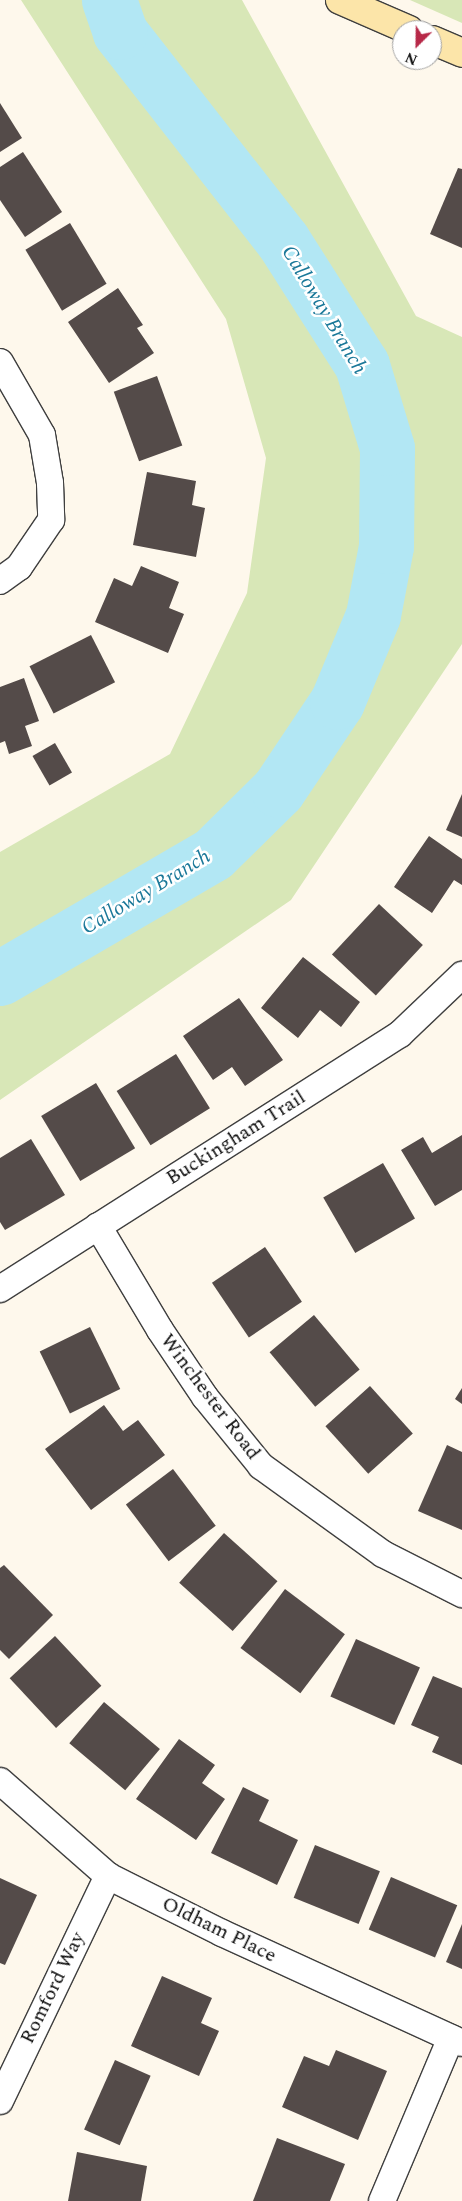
<!DOCTYPE html>
<style>
body{margin:0}
#map{position:relative;width:462px;height:2201px;overflow:hidden;background:#fef8ec;font-family:Spectral,serif}
div>[style]{position:absolute}
[style*='--x']{left:calc(var(--x)*1px);top:calc(var(--y)*1px);width:calc(var(--w)*1px);rotate:calc(var(--a)*1deg)}
.green>*{inset:0;background:#d8e7b7}
.river>*{height:55px;margin:-27.5px;padding:0 27.5px;transform-origin:27.5px;border-radius:27.5px;background:#b2e7f4}
.building>*{inset:0;background:#544b49;transform-origin:0 0}
.roads{filter:drop-shadow(1px 0 #3f3f3f) drop-shadow(-1px 0 #3f3f3f) drop-shadow(0 1px #3f3f3f) drop-shadow(0 -1px #3f3f3f)}
.minor>*{height:26px;margin:-13px;padding:0 13px;transform-origin:13px;border-radius:13px;background:#fff}
.secondary>*{height:28px;margin:-14px;padding:0 14px;transform-origin:14px;border-radius:14px;background:#fce5a9}
span{translate:-50% -50%;white-space:nowrap;text-align:center;line-height:1.15;-webkit-text-stroke:5px #fff;paint-order:stroke}
.street-label{font-size:20px;color:#0c0c0c}
.water-label{font-size:21px;color:#1a7899;font-style:italic}
.north{position:absolute;left:392px;top:20px;width:50px;height:50px;box-sizing:border-box;background:#fff;border:1px solid #9e9e9e;border-radius:50%;rotate:203deg;font-size:14px;font-weight:700;line-height:20px;text-align:center;color:#0c0c0c}
.north::after{content:'';display:block;margin:auto;width:18px;height:22px;background:#b72948;clip-path:polygon(50% 0,100% 100%,50% 72%,0 100%)}
</style>
<div id="map">
<div class="green">
<i style="clip-path:polygon(21px 0,242px 0,416px 316px,462px 337px,462px 644px,291px 900px,0 1100px,0 852px,170px 754px,247px 593px,266px 458px,226px 319px)"></i>
<i style="clip-path:polygon(410px 0,462px 0,462px 23px)"></i>
</div>
<div class="river">
<i style="--x:0;--y:978;--w:246;--a:-30.2"></i>
<i style="--x:213;--y:854;--w:91;--a:-44.6"></i>
<i style="--x:278;--y:790;--w:106;--a:-56.2"></i>
<i style="--x:337;--y:702;--w:94;--a:-67.5"></i>
<i style="--x:373;--y:615;--w:70;--a:-79.3"></i>
<i style="--x:386;--y:546;--w:98;--a:-89.4"></i>
<i style="--x:387;--y:448;--w:87;--a:-106.8"></i>
<i style="--x:362;--y:365;--w:147;--a:-122.5"></i>
<i style="--x:283;--y:241;--w:265;--a:-128"></i>
<i style="--x:120;--y:32;--w:34;--a:-109"></i>
</div>
<div class="building">
<i style="clip-path:polygon(0 103px,22px 138px,0 152px)"></i>
<i style="clip-path:polygon(23px 152px,62px 212px,25px 237px,0 200px,0 167px)"></i>
<i style="clip-path:polygon(458px 168px,462px 169px,462px 248px,430px 234px)"></i>
<i style="left:70px;top:223px;width:71px;height:52px;rotate:59deg"></i>
<i style="clip-path:polygon(118px 288px,143px 325px,137px 328px,154px 353px,109px 383px,68px 322px)"></i>
<i style="left:157px;top:376px;width:74px;height:46px;rotate:70deg"></i>
<i style="clip-path:polygon(147px 472px,196px 481px,192px 505px,205px 508px,196px 557px,133px 545px)"></i>
<i style="clip-path:polygon(141px 566px,179px 582px,169px 608px,184px 614px,168px 653px,95px 622px,114px 578px,132px 586px)"></i>
<i style="left:91px;top:635px;width:53px;height:69px;rotate:63deg"></i>
<i style="clip-path:polygon(24px 678px,39px 721px,25px 726px,32px 746px,9px 754px,5px 741px,0 743px,0 687px)"></i>
<i style="left:55px;top:743px;width:34px;height:26px;rotate:60deg"></i>
<i style="clip-path:polygon(462px 794px,462px 837px,446px 830px)"></i>
<i style="clip-path:polygon(429px 836px,462px 859px,462px 885px,454px 880px,432px 913px,394px 887px)"></i>
<i style="left:379px;top:904px;width:60px;height:69px;rotate:43deg"></i>
<i style="clip-path:polygon(303px 957px,360px 1002px,341px 1027px,320px 1010px,298px 1038px,261px 1008px)"></i>
<i style="clip-path:polygon(239px 998px,283px 1060px,245px 1086px,232px 1067px,213px 1080px,183px 1036px)"></i>
<i style="left:176px;top:1054px;width:64px;height:70px;rotate:58deg"></i>
<i style="left:96px;top:1083px;width:76px;height:64px;rotate:59deg"></i>
<i style="clip-path:polygon(462px 1135px,462px 1190px,435px 1206px,401px 1150px,423px 1137px,432px 1153px)"></i>
<i style="clip-path:polygon(31px 1139px,65px 1195px,5px 1230px,0 1222px,0 1158px)"></i>
<i style="left:383px;top:1163px;width:64px;height:69px;rotate:60deg"></i>
<i style="left:265px;top:1247px;width:66px;height:64px;rotate:56deg"></i>
<i style="left:314px;top:1315px;width:71px;height:58px;rotate:50deg"></i>
<i style="left:90px;top:1327px;width:69px;height:56px;rotate:64deg"></i>
<i style="left:370px;top:1386px;width:64px;height:60px;rotate:48deg"></i>
<i style="clip-path:polygon(462px 1388px,462px 1404px,455px 1399px)"></i>
<i style="clip-path:polygon(104px 1405px,123px 1431px,138px 1420px,165px 1455px,91px 1510px,45px 1449px)"></i>
<i style="clip-path:polygon(447px 1445px,462px 1452px,462px 1530px,418px 1511px)"></i>
<i style="left:173px;top:1469px;width:71px;height:59px;rotate:53deg"></i>
<i style="left:224px;top:1533px;width:72px;height:67px;rotate:42deg"></i>
<i style="clip-path:polygon(4px 1565px,53px 1615px,9px 1659px,0 1650px,0 1568px)"></i>
<i style="left:285px;top:1589px;width:75px;height:74px;rotate:37deg"></i>
<i style="left:55px;top:1636px;width:68px;height:62px;rotate:47deg"></i>
<i style="left:356px;top:1639px;width:70px;height:63px;rotate:24deg"></i>
<i style="clip-path:polygon(433px 1676px,462px 1688px,462px 1765px,432px 1752px,439px 1737px,411px 1725px)"></i>
<i style="left:104px;top:1702px;width:73px;height:54px;rotate:40deg"></i>
<i style="clip-path:polygon(179px 1739px,215px 1765px,202px 1783px,225px 1799px,196px 1840px,136px 1799px)"></i>
<i style="clip-path:polygon(243px 1787px,269px 1800px,259px 1821px,298px 1840px,277px 1885px,211px 1853px)"></i>
<i style="left:315px;top:1845px;width:70px;height:57px;rotate:22deg"></i>
<i style="left:391px;top:1877px;width:72px;height:57px;rotate:23deg"></i>
<i style="clip-path:polygon(0 1878px,37px 1895px,5px 1965px,0 1963px)"></i>
<i style="clip-path:polygon(462px 1924px,462px 1969px,446px 1962px)"></i>
<i style="clip-path:polygon(162px 1976px,212px 1998px,201px 2023px,219px 2031px,199px 2076px,131px 2046px)"></i>
<i style="clip-path:polygon(336px 2050px,387px 2071px,358px 2140px,282px 2107px,304px 2056px,329px 2066px)"></i>
<i style="left:115px;top:2060px;width:39px;height:76px;rotate:24deg"></i>
<i style="clip-path:polygon(277px 2138px,345px 2164px,330px 2201px,253px 2201px)"></i>
<i style="clip-path:polygon(77px 2152px,147px 2166px,141px 2201px,68px 2201px)"></i>
</div>
<div class="roads">
<div class="minor">
<i style="--x:0;--y:362;--w:84;--a:60.1"></i>
<i style="--x:42;--y:435;--w:49;--a:80.5"></i>
<i style="--x:50;--y:483;--w:37;--a:88"></i>
<i style="--x:51;--y:520;--w:57;--a:124.2"></i>
<i style="--x:19;--y:567;--w:24;--a:144"></i>
<i style="--x:98;--y:1226;--w:121;--a:59.2"></i>
<i style="--x:160;--y:1330;--w:81;--a:56.1"></i>
<i style="--x:205;--y:1397;--w:89;--a:50.9"></i>
<i style="--x:261;--y:1466;--w:150;--a:35.8"></i>
<i style="--x:383;--y:1554;--w:89;--a:26.9"></i>
<i style="--x:0;--y:1289;--w:474;--a:-32.5"></i>
<i style="--x:400;--y:1034;--w:86;--a:-43.6"></i>
<i style="--x:0;--y:1781;--w:144;--a:41.3"></i>
<i style="--x:108;--y:1876;--w:127;--a:26.6"></i>
<i style="--x:222;--y:1933;--w:264;--a:24.6"></i>
<i style="--x:0;--y:2101;--w:250;--a:-64.4"></i>
<i style="--x:382;--y:2201;--w:177;--a:-67.1"></i>
</div>
<div class="secondary">
<i style="--x:340;--y:0;--w:75;--a:23.5"></i>
<i style="--x:432;--y:40;--w:33;--a:23"></i>
</div>
</div>
<div class="street-label">
<span style="left:236px;top:1138px;rotate:-32deg">Buckingham Trail</span>
<span style="left:210px;top:1397px;rotate:53deg">Winchester Road</span>
<span style="left:219px;top:1930px;rotate:26deg">Oldham Place</span>
<span style="left:53px;top:1988px;rotate:-64deg">Romford Way</span>
</div>
<div class="water-label">
<span style="left:324px;top:310px;rotate:59deg">Calloway Branch</span>
<span style="left:146px;top:892px;rotate:-31deg">Calloway Branch</span>
</div>
<div class="north">N</div>
</div>
